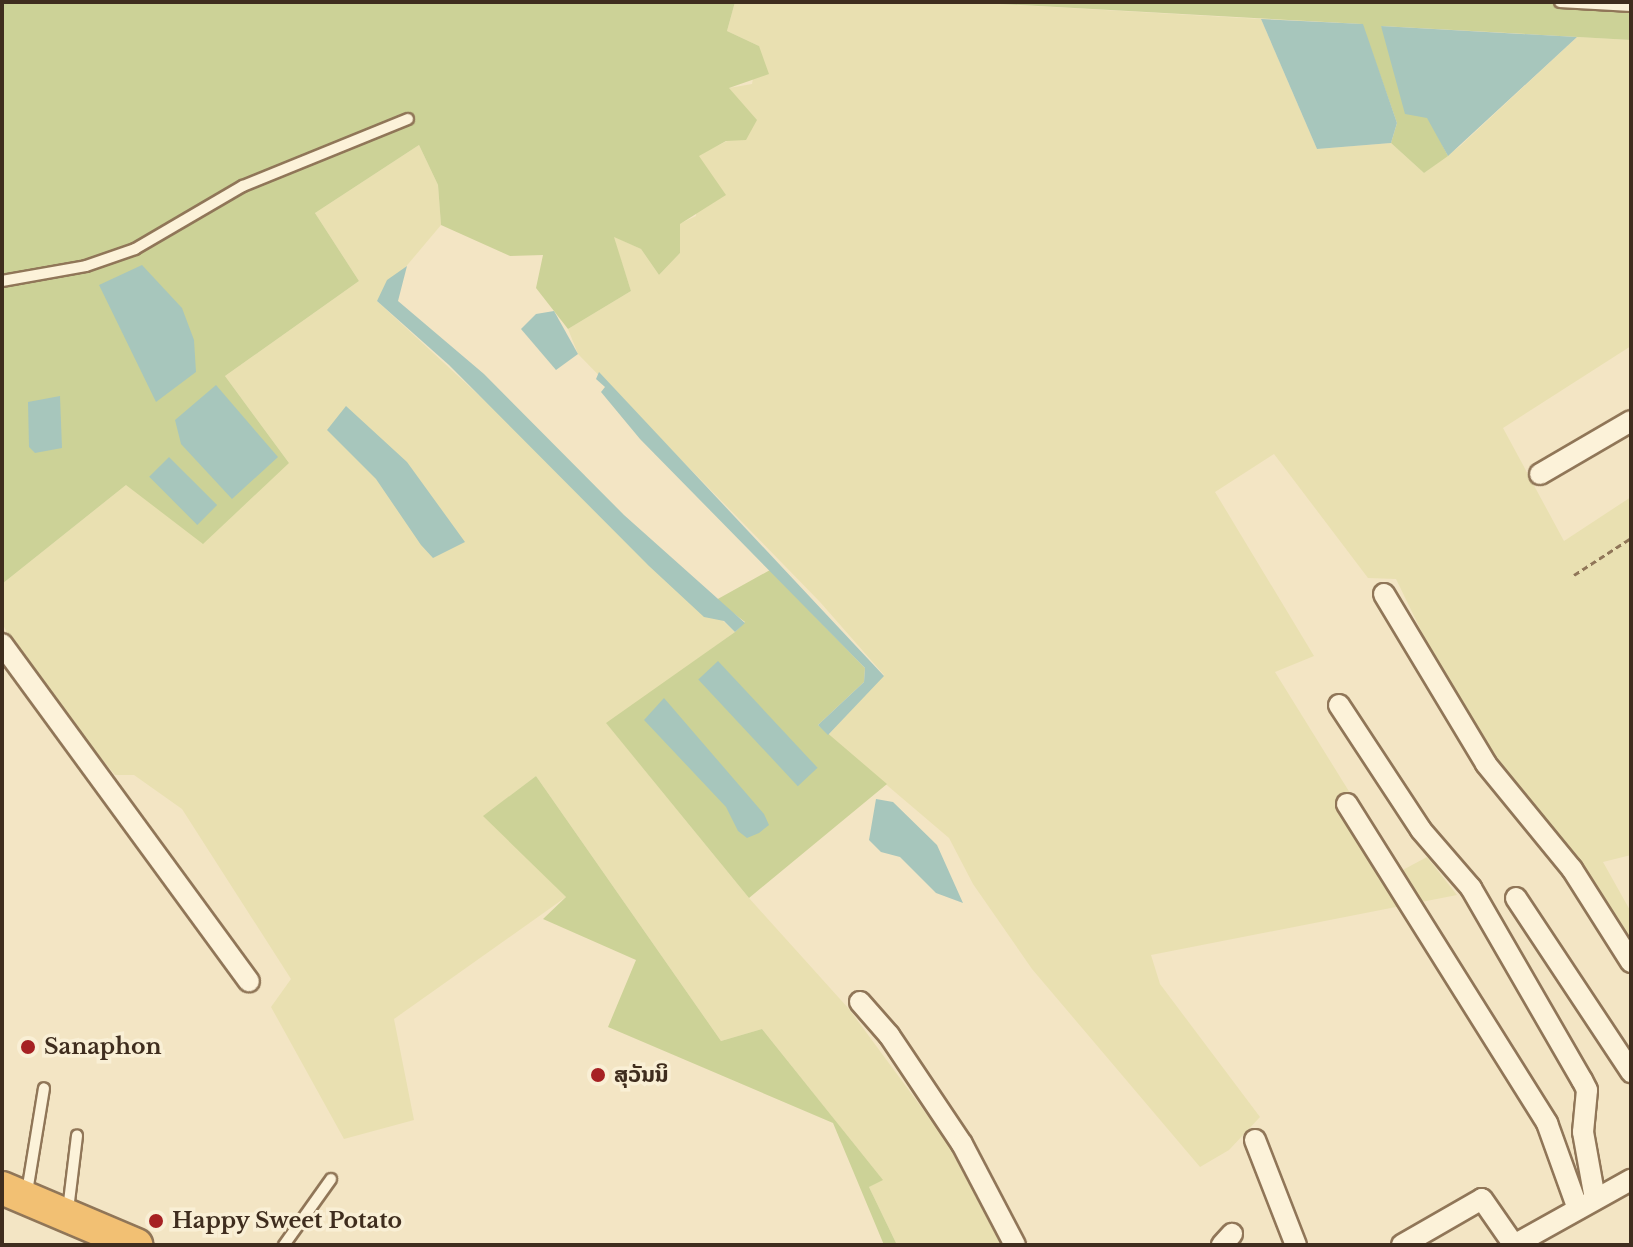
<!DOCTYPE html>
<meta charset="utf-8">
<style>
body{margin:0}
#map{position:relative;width:1633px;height:1247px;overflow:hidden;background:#f3e5c4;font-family:"Libre Baskerville","Noto Sans Lao",serif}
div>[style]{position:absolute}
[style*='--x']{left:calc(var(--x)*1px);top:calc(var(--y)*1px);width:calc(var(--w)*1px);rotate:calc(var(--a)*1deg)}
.farmland>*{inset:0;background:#e9e0b1}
.green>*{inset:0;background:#ccd297}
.water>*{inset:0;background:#a7c6bc;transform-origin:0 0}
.path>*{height:3px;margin-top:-1.5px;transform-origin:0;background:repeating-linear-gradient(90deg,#907658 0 6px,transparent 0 10px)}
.roads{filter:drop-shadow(2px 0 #907658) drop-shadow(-2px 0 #907658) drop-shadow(0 2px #907658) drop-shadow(0 -2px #907658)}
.service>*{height:10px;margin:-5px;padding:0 5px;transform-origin:5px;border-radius:5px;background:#fcf2d9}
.minor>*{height:20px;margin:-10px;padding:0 10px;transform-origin:10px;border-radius:10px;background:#fcf2d9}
.trunk>*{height:32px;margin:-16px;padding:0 16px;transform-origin:16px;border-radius:16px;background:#f2c073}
.dots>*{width:22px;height:22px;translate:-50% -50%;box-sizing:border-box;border:4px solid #f9efd5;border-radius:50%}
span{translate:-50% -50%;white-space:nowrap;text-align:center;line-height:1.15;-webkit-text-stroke:7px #f9efd5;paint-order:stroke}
.poi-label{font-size:22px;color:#3f2d1e;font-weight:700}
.left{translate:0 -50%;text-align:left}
.frame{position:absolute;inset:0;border:4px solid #3f2d1e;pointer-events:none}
</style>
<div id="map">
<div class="farmland">
<i style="clip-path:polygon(735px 2px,964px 2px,1261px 19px,1317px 149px,1391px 143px,1424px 173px,1460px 146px,1577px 37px,1631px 40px,1631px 346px,1503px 428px,1564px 541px,1631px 497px,1631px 855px,1603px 862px,1631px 912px,1631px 962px,1486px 764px,1396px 579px,1368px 578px,1274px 454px,1215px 492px,1314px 656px,1275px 672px,1399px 872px,1427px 857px,1457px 895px,1151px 955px,1160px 984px,1260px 1117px,1229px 1150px,1200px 1167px,1032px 969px,973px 884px,949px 838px,828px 735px,884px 675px,820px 602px,578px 354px,568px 329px,631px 291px,613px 236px,641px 249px,659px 275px,680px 253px,679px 224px,696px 216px,699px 155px,727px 141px,729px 88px,752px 84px,759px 46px,727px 31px)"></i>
<i style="clip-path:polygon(419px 145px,438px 185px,441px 225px,377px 301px,735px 632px,607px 724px,749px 898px,849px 1009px,947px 1142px,1001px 1245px,897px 1245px,869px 1187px,882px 1179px,762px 1029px,721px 1041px,536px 776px,484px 816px,566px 897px,394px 1019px,414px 1120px,344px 1139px,271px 1007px,291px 979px,182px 809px,134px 775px,115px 775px,23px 663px,2px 623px,2px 584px,126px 485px,289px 463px,225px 376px,359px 281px,315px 213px)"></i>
</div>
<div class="green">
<i style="clip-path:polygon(2px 2px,735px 2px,727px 31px,759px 46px,769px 74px,729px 88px,757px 120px,746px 140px,726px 141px,699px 156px,726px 195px,680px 224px,680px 253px,659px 275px,641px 249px,614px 237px,631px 291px,568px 329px,536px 288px,543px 255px,510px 256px,441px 225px,438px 185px,419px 145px,315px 213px,359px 281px,225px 376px,289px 463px,203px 544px,126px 485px,2px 584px)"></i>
<i style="clip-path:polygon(964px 2px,1631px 2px,1631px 40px,1381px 26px,1448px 156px,1424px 173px,1391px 143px,1397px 123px,1362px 24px)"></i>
<i style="clip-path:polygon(770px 570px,865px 668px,864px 682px,818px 725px,887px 784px,749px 898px,606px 723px,735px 632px,745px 622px,716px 600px)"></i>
<i style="clip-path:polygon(536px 776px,721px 1041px,762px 1029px,883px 1180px,869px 1187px,897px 1245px,884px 1245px,833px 1123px,608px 1027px,636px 960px,543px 919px,566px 897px,483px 816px)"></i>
</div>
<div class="water">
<i style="clip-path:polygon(1261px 19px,1363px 24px,1397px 123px,1391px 143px,1317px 149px)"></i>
<i style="clip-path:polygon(1381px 26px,1577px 37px,1448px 156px,1427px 118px,1405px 114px)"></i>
<i style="clip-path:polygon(142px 265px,182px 308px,194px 340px,196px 372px,156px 402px,99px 285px)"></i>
<i style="clip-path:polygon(407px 266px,398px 301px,484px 374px,624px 515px,745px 623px,735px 632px,724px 621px,704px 617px,649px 566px,449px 365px,377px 301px,387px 280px)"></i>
<i style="clip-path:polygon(554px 311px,578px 354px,556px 370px,521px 329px,536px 314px)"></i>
<i style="clip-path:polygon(599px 372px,884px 676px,828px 735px,818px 725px,864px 682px,865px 668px,640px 439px,601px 392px,605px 387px,596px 379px)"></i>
<i style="clip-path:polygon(216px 385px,278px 457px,232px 499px,181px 444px,175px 420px)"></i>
<i style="clip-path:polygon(60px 396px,62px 448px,35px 453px,29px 447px,28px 402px)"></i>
<i style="clip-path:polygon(346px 406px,407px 462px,465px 542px,433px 558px,421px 545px,376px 479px,327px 430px)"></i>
<i style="left:169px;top:457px;width:68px;height:28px;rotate:45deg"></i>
<i style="left:718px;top:661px;width:146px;height:27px;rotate:47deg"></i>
<i style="clip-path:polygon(664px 698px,764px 814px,769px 825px,759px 833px,747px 838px,738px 831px,726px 807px,644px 720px)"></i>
<i style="clip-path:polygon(876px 799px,893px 802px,937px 845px,963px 903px,936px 893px,900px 857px,881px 852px,869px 840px)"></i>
</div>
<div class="path">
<i style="--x:1574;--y:575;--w:68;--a:-33"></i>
</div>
<div class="roads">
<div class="service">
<i style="--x:1560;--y:2;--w:71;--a:3.2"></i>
<i style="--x:2;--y:281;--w:85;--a:-10.1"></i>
<i style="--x:86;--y:266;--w:52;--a:-19.1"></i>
<i style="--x:135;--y:249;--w:125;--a:-30.3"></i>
<i style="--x:243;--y:186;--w:178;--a:-22.1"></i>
<i style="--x:27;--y:1192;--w:105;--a:-80.7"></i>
<i style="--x:68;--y:1210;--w:75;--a:-83.1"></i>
<i style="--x:284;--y:1245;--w:81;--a:-54.5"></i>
</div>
<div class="minor">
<i style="--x:1540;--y:474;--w:105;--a:-30.2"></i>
<i style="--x:1384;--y:594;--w:198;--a:59"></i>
<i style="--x:1486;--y:764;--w:136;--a:50.7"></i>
<i style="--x:1572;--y:869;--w:110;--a:57.6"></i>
<i style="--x:2;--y:644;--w:418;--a:53.8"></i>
<i style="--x:1339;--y:705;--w:149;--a:56.7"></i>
<i style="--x:1421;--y:830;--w:77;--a:49.2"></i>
<i style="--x:1471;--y:888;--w:222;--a:60"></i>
<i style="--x:1582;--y:1080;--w:11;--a:63"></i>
<i style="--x:1587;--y:1090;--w:42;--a:95.4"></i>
<i style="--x:1583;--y:1132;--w:68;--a:79.8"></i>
<i style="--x:1347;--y:804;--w:377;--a:57.9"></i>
<i style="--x:1547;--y:1123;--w:91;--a:70.2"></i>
<i style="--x:1516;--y:898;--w:209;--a:56.5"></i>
<i style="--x:860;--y:1002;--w:44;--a:48.7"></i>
<i style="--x:889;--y:1035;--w:131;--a:56.2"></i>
<i style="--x:962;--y:1144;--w:114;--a:62.3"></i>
<i style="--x:1255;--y:1140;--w:113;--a:68.7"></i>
<i style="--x:1222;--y:1245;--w:15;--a:-48"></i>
<i style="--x:1402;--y:1245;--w:92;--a:-29.9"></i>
<i style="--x:1482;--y:1199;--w:56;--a:55.2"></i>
<i style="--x:1514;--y:1245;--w:134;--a:-29.1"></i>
</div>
<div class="trunk">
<i style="--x:2;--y:1188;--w:146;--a:23"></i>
</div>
</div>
<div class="dots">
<i style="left:28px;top:1047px;background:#a62123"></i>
<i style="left:598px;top:1075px;background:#a62123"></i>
<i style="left:156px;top:1221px;background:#a62123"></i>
</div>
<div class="poi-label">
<span class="left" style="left:44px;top:1047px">Sanaphon</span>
<span class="left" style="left:614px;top:1075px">ສຸວັນນິ</span>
<span class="left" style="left:172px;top:1221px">Happy Sweet Potato</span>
</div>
<div class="frame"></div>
</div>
